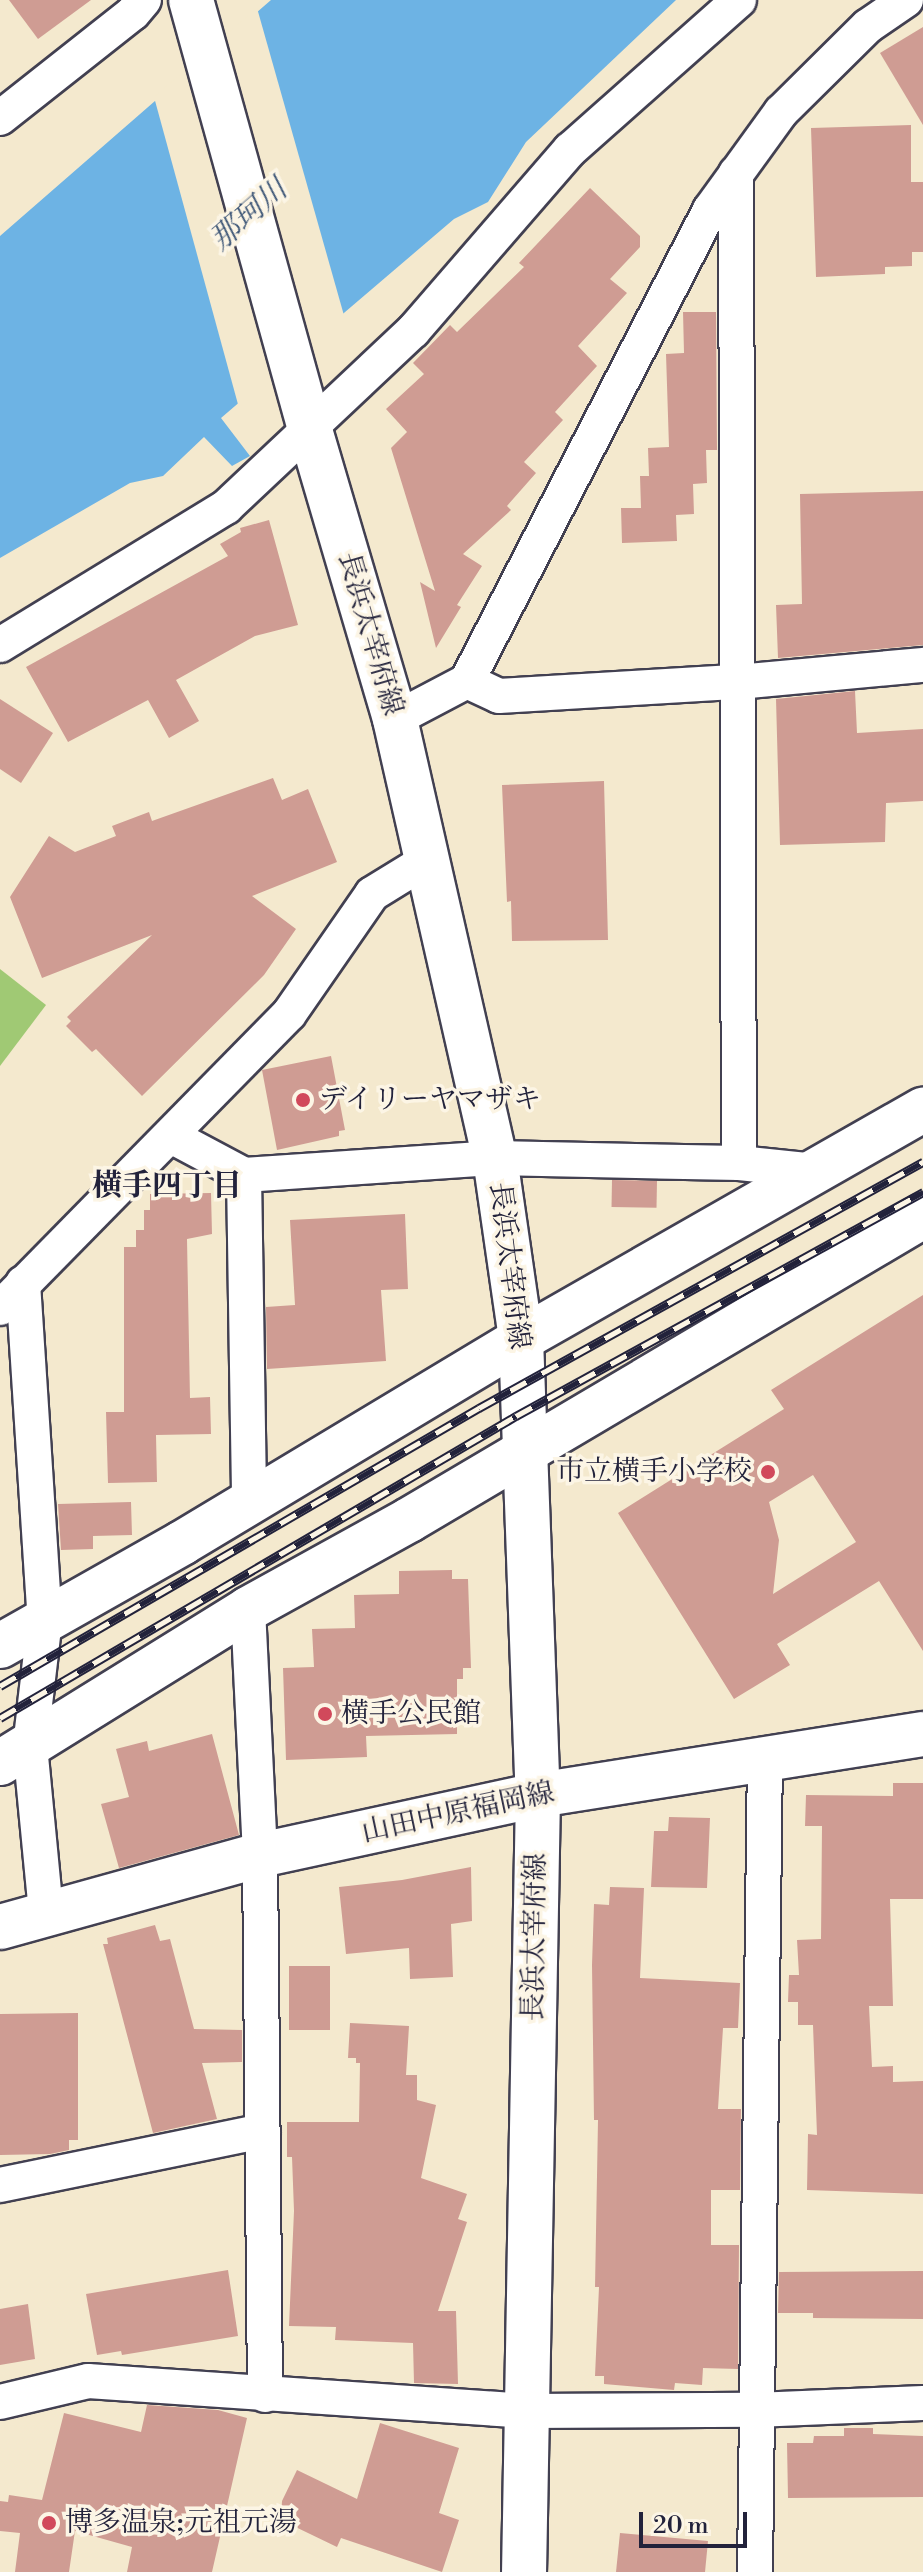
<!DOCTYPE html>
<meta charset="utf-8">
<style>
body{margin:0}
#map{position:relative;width:923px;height:2572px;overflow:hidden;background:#f4e9ce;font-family:"Libre Bodoni","Noto Serif JP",serif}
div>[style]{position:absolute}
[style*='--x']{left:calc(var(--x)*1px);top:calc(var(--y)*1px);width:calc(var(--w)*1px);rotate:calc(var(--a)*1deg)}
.green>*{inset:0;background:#a0c974}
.water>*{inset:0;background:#6db3e4}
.pier>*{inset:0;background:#f4e9ce}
.building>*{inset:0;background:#cf9c93;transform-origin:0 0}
.roads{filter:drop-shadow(2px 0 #424051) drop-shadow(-2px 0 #424051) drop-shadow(0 2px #424051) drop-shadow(0 -2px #424051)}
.minor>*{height:34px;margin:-17px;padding:0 17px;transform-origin:17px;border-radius:17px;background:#fff}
.tertiary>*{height:44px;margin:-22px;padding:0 22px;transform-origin:22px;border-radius:22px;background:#fff}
.secondary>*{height:44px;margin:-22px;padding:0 22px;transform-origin:22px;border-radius:22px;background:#fff}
.rail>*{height:9px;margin-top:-4.5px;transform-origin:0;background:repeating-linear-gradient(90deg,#fcf5e5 0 18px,#22223b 0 36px);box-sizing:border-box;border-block:2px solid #22223b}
.dots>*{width:22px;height:22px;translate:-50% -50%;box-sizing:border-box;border:4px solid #fcf5e5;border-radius:50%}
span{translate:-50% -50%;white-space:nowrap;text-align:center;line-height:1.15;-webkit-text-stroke:7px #fcf5e5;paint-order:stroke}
.street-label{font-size:28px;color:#22223b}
.poi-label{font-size:28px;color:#22223b}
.left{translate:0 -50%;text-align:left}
.right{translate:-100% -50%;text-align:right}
.water-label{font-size:30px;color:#3c5576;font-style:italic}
.neighbourhood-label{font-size:30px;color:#22223b;font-weight:700}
.scale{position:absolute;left:639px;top:2512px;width:108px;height:36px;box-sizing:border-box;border:4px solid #22223b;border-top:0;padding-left:10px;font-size:24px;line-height:28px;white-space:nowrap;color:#22223b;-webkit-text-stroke:6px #fcf5e5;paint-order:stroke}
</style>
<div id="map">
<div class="green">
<i style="clip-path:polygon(0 969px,46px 1005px,0 1066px)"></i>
</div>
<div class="water">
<i style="clip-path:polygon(271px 0,676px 0,526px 142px,488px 202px,454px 219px,221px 418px,250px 456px,232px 466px,204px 437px,163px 476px,130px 483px,0 558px,0 236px)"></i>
</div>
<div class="pier">
<i style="clip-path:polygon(257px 8px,345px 319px,239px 408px,154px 97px)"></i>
</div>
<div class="building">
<i style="clip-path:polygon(9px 0,91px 0,38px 39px)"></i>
<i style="clip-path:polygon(923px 27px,923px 125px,880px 53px)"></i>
<i style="clip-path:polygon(911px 125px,911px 182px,923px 182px,923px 252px,912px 252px,912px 266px,885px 267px,885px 274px,816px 277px,811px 128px)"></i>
<i style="clip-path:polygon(590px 188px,640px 236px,640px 247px,610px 279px,627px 293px,578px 346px,597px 366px,555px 412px,563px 420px,524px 462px,536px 473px,507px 506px,511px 510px,463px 554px,482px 566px,457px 605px,461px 607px,436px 648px,420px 582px,435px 591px,391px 448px,407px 432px,386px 409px,424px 374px,413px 363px,450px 325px,457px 332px,524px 267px,519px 263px)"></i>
<i style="clip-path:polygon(683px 312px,716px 312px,717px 450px,706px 450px,707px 483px,693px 484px,694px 514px,676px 515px,677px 541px,622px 543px,621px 508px,641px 508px,640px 476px,649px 476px,648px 448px,669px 447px,666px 354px,684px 353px)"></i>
<i style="clip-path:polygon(923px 491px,923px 645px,778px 658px,776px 605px,802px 604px,800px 494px)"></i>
<i style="clip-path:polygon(269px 520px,298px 625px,255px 636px,176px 680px,199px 721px,169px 738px,148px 700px,68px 742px,26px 667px,228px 556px,220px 544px,241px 532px,240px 528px)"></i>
<i style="clip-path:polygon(855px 691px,857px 733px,923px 729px,923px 801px,886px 803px,885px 842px,780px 845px,776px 699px)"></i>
<i style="clip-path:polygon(0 699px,53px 733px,21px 783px,0 769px)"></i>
<i style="clip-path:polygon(273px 778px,282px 800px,308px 789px,337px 862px,252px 896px,296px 929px,264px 975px,142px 1096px,96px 1049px,92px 1052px,66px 1026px,71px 1021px,67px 1017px,152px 935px,42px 978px,10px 897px,49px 836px,75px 852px,116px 836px,112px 826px,149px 812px,152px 821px)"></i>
<i style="clip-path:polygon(604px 781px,608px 940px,512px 941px,511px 901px,507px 902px,502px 785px)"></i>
<i style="clip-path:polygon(331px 1056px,345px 1130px,339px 1131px,339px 1136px,277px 1150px,262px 1070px)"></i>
<i style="left:612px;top:1180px;width:45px;height:27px;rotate:1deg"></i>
<i style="clip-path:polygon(211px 1193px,212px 1234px,187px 1239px,190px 1398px,210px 1397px,211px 1434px,156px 1435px,157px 1482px,108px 1483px,106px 1412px,124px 1412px,124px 1247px,136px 1247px,136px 1230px,144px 1230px,144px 1210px,150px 1210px,150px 1194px)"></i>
<i style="clip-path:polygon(405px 1214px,408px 1289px,381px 1290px,386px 1361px,267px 1369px,266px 1307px,295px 1305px,290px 1220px)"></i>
<i style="clip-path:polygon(evenodd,923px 1295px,923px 1651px,879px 1581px,777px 1644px,790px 1665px,734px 1699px,618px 1513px,784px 1409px,771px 1390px,923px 1295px,813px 1475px,856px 1542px,773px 1594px,779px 1540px,769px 1502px,813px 1475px)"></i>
<i style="clip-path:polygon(131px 1502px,132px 1535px,93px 1536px,93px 1549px,61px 1550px,58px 1504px)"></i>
<i style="clip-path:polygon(452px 1570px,452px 1579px,468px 1579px,471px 1668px,463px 1668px,463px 1679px,457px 1679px,457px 1734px,366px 1736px,367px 1757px,286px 1760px,283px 1668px,314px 1667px,312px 1629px,355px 1628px,354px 1595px,399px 1594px,399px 1571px)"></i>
<i style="clip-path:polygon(212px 1734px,239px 1835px,119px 1868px,101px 1804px,129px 1797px,116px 1749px,147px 1741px,149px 1751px)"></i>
<i style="clip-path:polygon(893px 1783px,923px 1783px,923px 1899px,890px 1899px,893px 2006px,869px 2006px,872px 2067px,893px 2066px,893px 2082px,923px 2081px,923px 2194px,807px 2190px,808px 2134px,817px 2135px,813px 2025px,798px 2025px,798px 2002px,788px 2002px,789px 1975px,799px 1975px,797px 1940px,821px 1939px,822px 1826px,805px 1826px,806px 1795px,893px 1796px)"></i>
<i style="clip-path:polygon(669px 1817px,710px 1818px,707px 1888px,651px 1887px,654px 1831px,668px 1831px)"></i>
<i style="clip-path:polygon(471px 1867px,472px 1921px,451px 1924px,453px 1977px,410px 1979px,409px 1948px,346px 1954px,339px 1887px,402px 1880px)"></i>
<i style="clip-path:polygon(610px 1887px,644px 1888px,640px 1978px,740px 1983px,738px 2028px,723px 2028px,718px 2109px,741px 2109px,740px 2190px,711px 2190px,711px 2245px,739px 2245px,738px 2369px,703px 2368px,702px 2385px,675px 2383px,674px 2390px,604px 2384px,604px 2376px,595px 2376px,599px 2287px,595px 2287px,598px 2120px,594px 2120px,592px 1965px,594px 1904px,609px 1905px)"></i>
<i style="clip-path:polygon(155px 1925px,160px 1941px,170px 1939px,194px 2029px,242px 2030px,242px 2062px,202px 2063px,217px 2119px,153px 2133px,103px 1944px,108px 1944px,107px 1938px)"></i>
<i style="left:330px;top:1966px;width:64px;height:41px;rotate:90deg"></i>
<i style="clip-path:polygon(78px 2013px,78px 2140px,69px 2140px,69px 2150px,50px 2154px,0 2155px,0 2014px)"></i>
<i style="clip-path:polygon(350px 2023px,409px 2026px,406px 2075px,417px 2075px,417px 2100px,436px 2105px,421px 2178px,467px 2194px,458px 2219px,467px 2222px,438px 2311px,456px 2311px,458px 2384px,414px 2383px,413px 2343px,335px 2340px,336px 2327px,289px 2326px,294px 2211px,292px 2157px,287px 2157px,287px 2122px,359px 2122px,360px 2063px,356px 2063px,356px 2058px,348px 2058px)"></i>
<i style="clip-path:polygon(228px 2270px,238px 2336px,122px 2355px,121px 2351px,97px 2355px,86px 2294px)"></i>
<i style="clip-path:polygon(923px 2271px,923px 2319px,813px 2318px,813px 2313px,778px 2313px,779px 2272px)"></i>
<i style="clip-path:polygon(28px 2304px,35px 2359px,0 2365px,0 2309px)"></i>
<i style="clip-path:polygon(147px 2405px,218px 2410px,247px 2418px,212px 2572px,127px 2572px,132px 2547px,75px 2531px,69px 2572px,15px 2572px,20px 2533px,0 2531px,0 2501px,8px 2502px,9px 2495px,42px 2500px,64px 2413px,141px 2432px)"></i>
<i style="clip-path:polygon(380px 2423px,459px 2448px,439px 2513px,459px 2520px,442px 2572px,341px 2538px,337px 2547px,281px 2520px,282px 2501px,297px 2470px,357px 2499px)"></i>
<i style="clip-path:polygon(844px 2428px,873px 2428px,873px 2434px,923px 2436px,923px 2497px,788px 2498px,787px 2443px,813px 2443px,814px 2436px,844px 2436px)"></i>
<i style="clip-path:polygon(620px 2533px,708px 2541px,705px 2572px,616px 2572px)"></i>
</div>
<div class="roads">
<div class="minor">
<i style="--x:0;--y:118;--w:169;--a:-38.3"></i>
<i style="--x:133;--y:13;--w:17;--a:-50"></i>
<i style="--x:736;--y:173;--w:990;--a:89.83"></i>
<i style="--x:0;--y:645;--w:265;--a:-31.4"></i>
<i style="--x:226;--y:507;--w:257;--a:-43.3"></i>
<i style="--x:413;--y:331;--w:240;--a:-49.1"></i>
<i style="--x:570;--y:150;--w:226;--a:-41.6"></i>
<i style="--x:467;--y:681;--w:35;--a:25"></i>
<i style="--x:499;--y:696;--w:239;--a:-3.4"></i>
<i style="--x:738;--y:682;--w:186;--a:-5.3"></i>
<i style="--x:395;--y:719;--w:81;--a:-27.8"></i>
<i style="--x:467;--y:681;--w:530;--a:-62.71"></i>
<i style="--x:710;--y:210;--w:121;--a:-54.1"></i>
<i style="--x:781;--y:112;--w:122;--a:-44.7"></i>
<i style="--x:868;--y:26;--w:46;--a:-34.4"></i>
<i style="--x:171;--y:1136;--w:83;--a:28.1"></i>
<i style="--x:244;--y:1175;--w:252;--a:-3.9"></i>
<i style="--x:495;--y:1158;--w:244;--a:1.2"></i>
<i style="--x:739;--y:1163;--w:77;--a:5.9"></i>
<i style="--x:244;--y:1175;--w:328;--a:89.1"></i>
<i style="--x:23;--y:1283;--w:337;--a:86.3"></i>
<i style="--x:45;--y:1619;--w:128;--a:96.7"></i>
<i style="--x:30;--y:1746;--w:168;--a:84.5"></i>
<i style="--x:0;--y:1308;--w:412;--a:-45.5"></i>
<i style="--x:289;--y:1014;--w:146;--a:-55.3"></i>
<i style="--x:372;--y:894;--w:67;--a:-31.6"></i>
<i style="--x:248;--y:1609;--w:246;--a:87.2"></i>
<i style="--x:260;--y:1855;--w:540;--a:89.47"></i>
<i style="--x:0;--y:2185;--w:268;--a:-11.6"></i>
<i style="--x:0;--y:2402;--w:90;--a:-13.4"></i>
<i style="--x:88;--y:2381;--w:439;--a:3.9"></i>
<i style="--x:526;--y:2411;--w:229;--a:-0.3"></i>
<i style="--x:755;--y:2410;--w:168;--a:-2.4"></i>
<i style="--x:755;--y:2572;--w:814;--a:-89.3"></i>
</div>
<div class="tertiary">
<i style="--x:191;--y:0;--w:446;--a:74.5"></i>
<i style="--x:310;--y:430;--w:301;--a:73.6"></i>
<i style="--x:395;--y:719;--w:450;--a:77.2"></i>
<i style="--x:495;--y:1158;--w:183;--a:81.8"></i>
<i style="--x:521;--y:1339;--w:456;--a:87.9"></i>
<i style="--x:538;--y:1795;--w:777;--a:91.03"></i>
<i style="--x:0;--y:1646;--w:209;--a:-29.5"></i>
<i style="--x:182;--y:1543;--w:396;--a:-31"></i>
<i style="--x:521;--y:1339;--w:463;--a:-29.7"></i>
<i style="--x:0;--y:1763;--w:292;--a:-31.8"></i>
<i style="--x:248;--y:1609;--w:184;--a:-28.9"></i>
<i style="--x:409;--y:1520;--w:597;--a:-30.6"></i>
</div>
<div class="secondary">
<i style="--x:0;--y:1927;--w:270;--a:-15.5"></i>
<i style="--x:260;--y:1855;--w:284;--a:-12.2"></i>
<i style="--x:538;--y:1795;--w:390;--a:-9"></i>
</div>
</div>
<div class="rail">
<i style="--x:0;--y:1686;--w:554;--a:-30.13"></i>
<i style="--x:479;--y:1408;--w:508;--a:-28.99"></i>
<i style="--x:0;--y:1718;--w:598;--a:-30.34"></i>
<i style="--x:516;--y:1416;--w:465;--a:-28.8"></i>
</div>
<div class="dots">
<i style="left:303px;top:1100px;background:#d1495b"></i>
<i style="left:768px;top:1472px;background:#d1495b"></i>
<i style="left:325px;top:1714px;background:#d1495b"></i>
<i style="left:49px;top:2523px;background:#d1495b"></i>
</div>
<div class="street-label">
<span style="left:370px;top:634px;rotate:74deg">長浜太宰府線</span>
<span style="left:509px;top:1266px;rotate:83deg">長浜太宰府線</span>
<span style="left:458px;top:1813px;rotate:-12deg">山田中原福岡線</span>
<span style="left:535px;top:1937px;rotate:-89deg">長浜太宰府線</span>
</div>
<div class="poi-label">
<span class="left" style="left:319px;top:1100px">デイリーヤマザキ</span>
<span class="right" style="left:752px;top:1472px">市立横手小学校</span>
<span class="left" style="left:341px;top:1714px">横手公民館</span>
<span class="left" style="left:65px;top:2523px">博多温泉;元祖元湯</span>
</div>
<div class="water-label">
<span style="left:249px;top:215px;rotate:-41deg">那珂川</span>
</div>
<div class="neighbourhood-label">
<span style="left:167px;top:1186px">横手四丁目</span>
</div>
<div class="scale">20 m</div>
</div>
